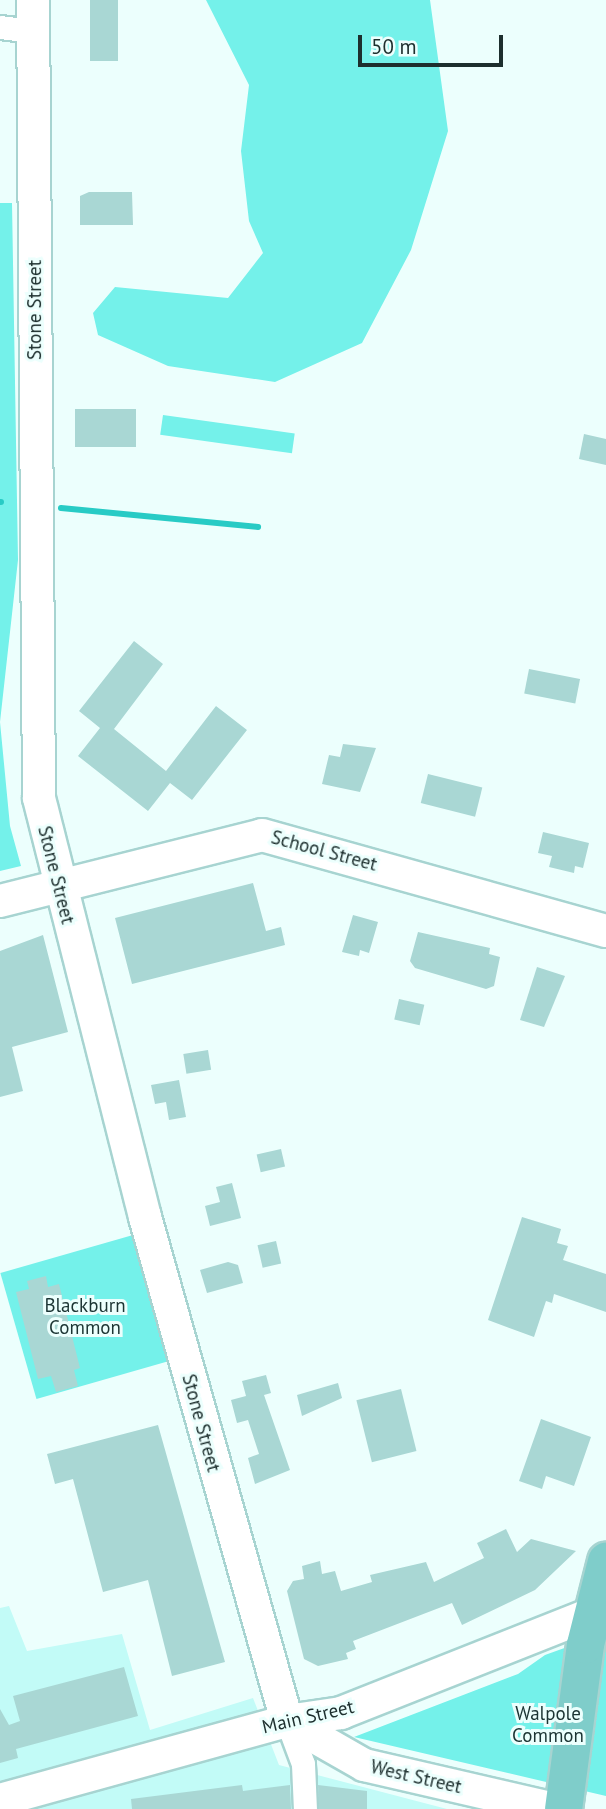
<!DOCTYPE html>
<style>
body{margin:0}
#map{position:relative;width:606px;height:1809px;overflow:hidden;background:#ecfffd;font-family:"PT Sans",sans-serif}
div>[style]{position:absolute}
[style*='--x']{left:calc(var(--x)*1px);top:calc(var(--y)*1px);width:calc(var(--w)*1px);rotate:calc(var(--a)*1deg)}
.built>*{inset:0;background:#c2fbf7}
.green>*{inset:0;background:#74f1ea;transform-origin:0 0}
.stream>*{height:6px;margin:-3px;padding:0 3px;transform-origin:3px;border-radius:3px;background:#28cbc5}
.building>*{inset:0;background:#a9d7d4;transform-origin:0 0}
.roads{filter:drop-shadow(2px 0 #a7d4d1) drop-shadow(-2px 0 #a7d4d1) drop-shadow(0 2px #a7d4d1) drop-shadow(0 -2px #a7d4d1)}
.street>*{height:23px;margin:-11.5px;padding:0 11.5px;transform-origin:11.5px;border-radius:11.5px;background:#fff}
.secondary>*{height:32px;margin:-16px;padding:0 16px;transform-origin:16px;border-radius:16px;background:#fff}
.primary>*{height:37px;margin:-18.5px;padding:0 18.5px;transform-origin:18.5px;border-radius:18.5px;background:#7fcdca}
span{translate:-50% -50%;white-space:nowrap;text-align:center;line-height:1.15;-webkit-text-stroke:6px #ecfffd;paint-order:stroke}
.street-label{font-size:19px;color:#1d2f2e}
.park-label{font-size:19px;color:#1b3433}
.scale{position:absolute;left:358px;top:35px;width:145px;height:32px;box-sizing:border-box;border:4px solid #1d2f2e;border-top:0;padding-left:9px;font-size:21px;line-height:24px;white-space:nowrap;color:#1d2f2e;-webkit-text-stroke:5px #ecfffd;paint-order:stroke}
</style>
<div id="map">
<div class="built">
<i style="clip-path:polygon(9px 1606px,27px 1651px,122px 1634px,150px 1730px,253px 1698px,279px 1765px,447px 1809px,0 1809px,0 1608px)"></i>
</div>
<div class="green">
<i style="clip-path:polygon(206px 0,430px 0,448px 131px,411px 250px,362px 343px,275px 382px,168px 366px,98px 335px,93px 313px,115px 287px,228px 298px,263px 253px,249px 221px,241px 151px,249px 85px)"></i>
<i style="clip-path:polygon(0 203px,12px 203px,18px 560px,0 722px,10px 826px,21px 866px,0 871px)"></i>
<i style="left:163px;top:415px;width:133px;height:20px;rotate:8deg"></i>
<i style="left:133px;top:1235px;width:131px;height:138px;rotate:74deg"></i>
<i style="clip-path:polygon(606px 1633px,606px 1796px,354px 1737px,518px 1674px,545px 1655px)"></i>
</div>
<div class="stream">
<i style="--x:0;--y:502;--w:1;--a:0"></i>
<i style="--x:61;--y:508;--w:198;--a:5.5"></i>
</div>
<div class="building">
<i style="left:90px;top:0;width:28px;height:61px"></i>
<i style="clip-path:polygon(89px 192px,132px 192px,133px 225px,80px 225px,80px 196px)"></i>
<i style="left:75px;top:409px;width:61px;height:38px"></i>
<i style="clip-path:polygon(584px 434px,606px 439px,606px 465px,579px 459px)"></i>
<i style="clip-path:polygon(134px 641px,163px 664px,114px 729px,166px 771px,216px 706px,247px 730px,192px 800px,170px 783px,148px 811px,78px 756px,100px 728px,79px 711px)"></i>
<i style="left:529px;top:669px;width:52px;height:25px;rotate:11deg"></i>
<i style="clip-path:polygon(343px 744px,376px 748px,360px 792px,322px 784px,329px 755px,340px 757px)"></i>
<i style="left:428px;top:774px;width:56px;height:30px;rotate:14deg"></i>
<i style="clip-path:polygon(543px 832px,589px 843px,583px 868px,575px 866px,574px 873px,549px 867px,552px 856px,538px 853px)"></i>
<i style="clip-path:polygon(253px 883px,266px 931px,281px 927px,285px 945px,132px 984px,115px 918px)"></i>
<i style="clip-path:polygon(353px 915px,378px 922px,369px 953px,360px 950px,359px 956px,342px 952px)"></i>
<i style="clip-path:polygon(418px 932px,490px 948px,489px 954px,500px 957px,494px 986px,486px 989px,415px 968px,410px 961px)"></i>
<i style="clip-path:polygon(43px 935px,68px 1032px,12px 1047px,23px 1091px,0 1097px,0 951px)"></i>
<i style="clip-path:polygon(537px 967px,565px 976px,544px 1027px,520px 1020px)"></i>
<i style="left:399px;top:999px;width:26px;height:21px;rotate:13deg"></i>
<i style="left:208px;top:1050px;width:20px;height:25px;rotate:81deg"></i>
<i style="clip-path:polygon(179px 1080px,186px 1117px,169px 1120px,166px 1102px,155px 1104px,151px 1085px)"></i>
<i style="left:281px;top:1149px;width:18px;height:25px;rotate:77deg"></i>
<i style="clip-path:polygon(232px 1183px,241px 1218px,210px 1226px,205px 1206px,220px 1202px,216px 1187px)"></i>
<i style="clip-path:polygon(522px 1217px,561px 1229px,557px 1243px,568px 1246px,563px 1260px,606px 1274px,606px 1312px,554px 1294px,552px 1303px,546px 1301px,534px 1337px,488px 1320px)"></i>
<i style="left:276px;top:1241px;width:23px;height:19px;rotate:77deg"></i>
<i style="clip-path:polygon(228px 1262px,238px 1265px,243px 1283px,207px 1293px,200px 1270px)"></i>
<i style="clip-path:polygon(46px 1276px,48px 1287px,59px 1284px,80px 1368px,74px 1370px,78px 1386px,56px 1392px,51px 1376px,38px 1379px,16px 1292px,29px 1289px,27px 1281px)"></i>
<i style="clip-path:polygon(266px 1375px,271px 1393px,264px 1395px,290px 1470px,255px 1484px,248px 1458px,259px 1454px,248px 1420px,237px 1423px,231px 1400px,246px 1396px,242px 1381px)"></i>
<i style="clip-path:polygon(338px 1383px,342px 1398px,302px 1416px,297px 1395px)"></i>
<i style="left:401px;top:1389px;width:64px;height:46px;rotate:76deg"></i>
<i style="clip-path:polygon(541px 1419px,591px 1437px,574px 1486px,546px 1476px,542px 1489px,519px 1481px)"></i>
<i style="clip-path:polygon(158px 1425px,225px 1662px,172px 1676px,148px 1580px,103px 1592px,73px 1479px,55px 1484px,47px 1454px)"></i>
<i style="clip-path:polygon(506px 1529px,517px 1552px,531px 1539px,576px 1551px,535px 1590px,462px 1625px,452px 1603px,353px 1641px,356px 1649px,346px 1653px,348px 1659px,318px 1666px,304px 1659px,287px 1591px,293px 1581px,304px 1579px,302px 1566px,320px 1561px,322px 1574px,335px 1571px,341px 1591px,372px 1582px,370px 1575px,426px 1562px,434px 1582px,484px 1558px,477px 1543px)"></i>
<i style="clip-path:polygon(124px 1667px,138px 1716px,16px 1749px,18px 1758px,0 1763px,0 1709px,9px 1725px,20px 1721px,13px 1696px)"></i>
<i style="clip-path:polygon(242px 1785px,243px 1791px,290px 1785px,291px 1809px,132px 1809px,131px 1799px)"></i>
<i style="clip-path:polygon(318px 1785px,367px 1791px,367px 1809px,319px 1809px)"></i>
</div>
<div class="roads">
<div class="street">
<i style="--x:0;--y:27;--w:33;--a:7"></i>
<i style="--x:287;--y:1721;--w:46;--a:69.6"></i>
<i style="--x:303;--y:1764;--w:45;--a:87.5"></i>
</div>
<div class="secondary">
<i style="--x:33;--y:0;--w:798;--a:89.57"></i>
<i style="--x:39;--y:798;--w:432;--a:75.8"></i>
<i style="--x:145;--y:1217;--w:524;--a:74.27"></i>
<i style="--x:0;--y:901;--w:270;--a:-14.1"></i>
<i style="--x:262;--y:835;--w:357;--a:15.6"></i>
<i style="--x:287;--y:1721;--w:89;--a:29.7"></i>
<i style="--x:364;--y:1765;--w:196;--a:13"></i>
<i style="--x:0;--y:1800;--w:298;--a:-15.4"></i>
<i style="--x:287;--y:1721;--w:55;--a:-8.4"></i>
<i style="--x:341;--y:1713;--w:285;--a:-21.6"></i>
</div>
<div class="primary">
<i style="--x:563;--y:1809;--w:166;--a:-82.4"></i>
<i style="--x:585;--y:1644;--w:86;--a:-75.8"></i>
</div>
</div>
<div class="street-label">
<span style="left:35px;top:310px;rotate:-90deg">Stone Street</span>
<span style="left:324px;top:851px;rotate:15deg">School Street</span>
<span style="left:56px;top:875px;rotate:76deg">Stone Street</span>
<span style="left:201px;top:1423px;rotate:75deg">Stone Street</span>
<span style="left:308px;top:1717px;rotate:-13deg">Main Street</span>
<span style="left:416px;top:1777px;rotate:13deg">West Street</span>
</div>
<div class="park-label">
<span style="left:85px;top:1317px">Blackburn<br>Common</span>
<span style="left:548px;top:1725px">Walpole<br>Common</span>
</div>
<div class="scale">50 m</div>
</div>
